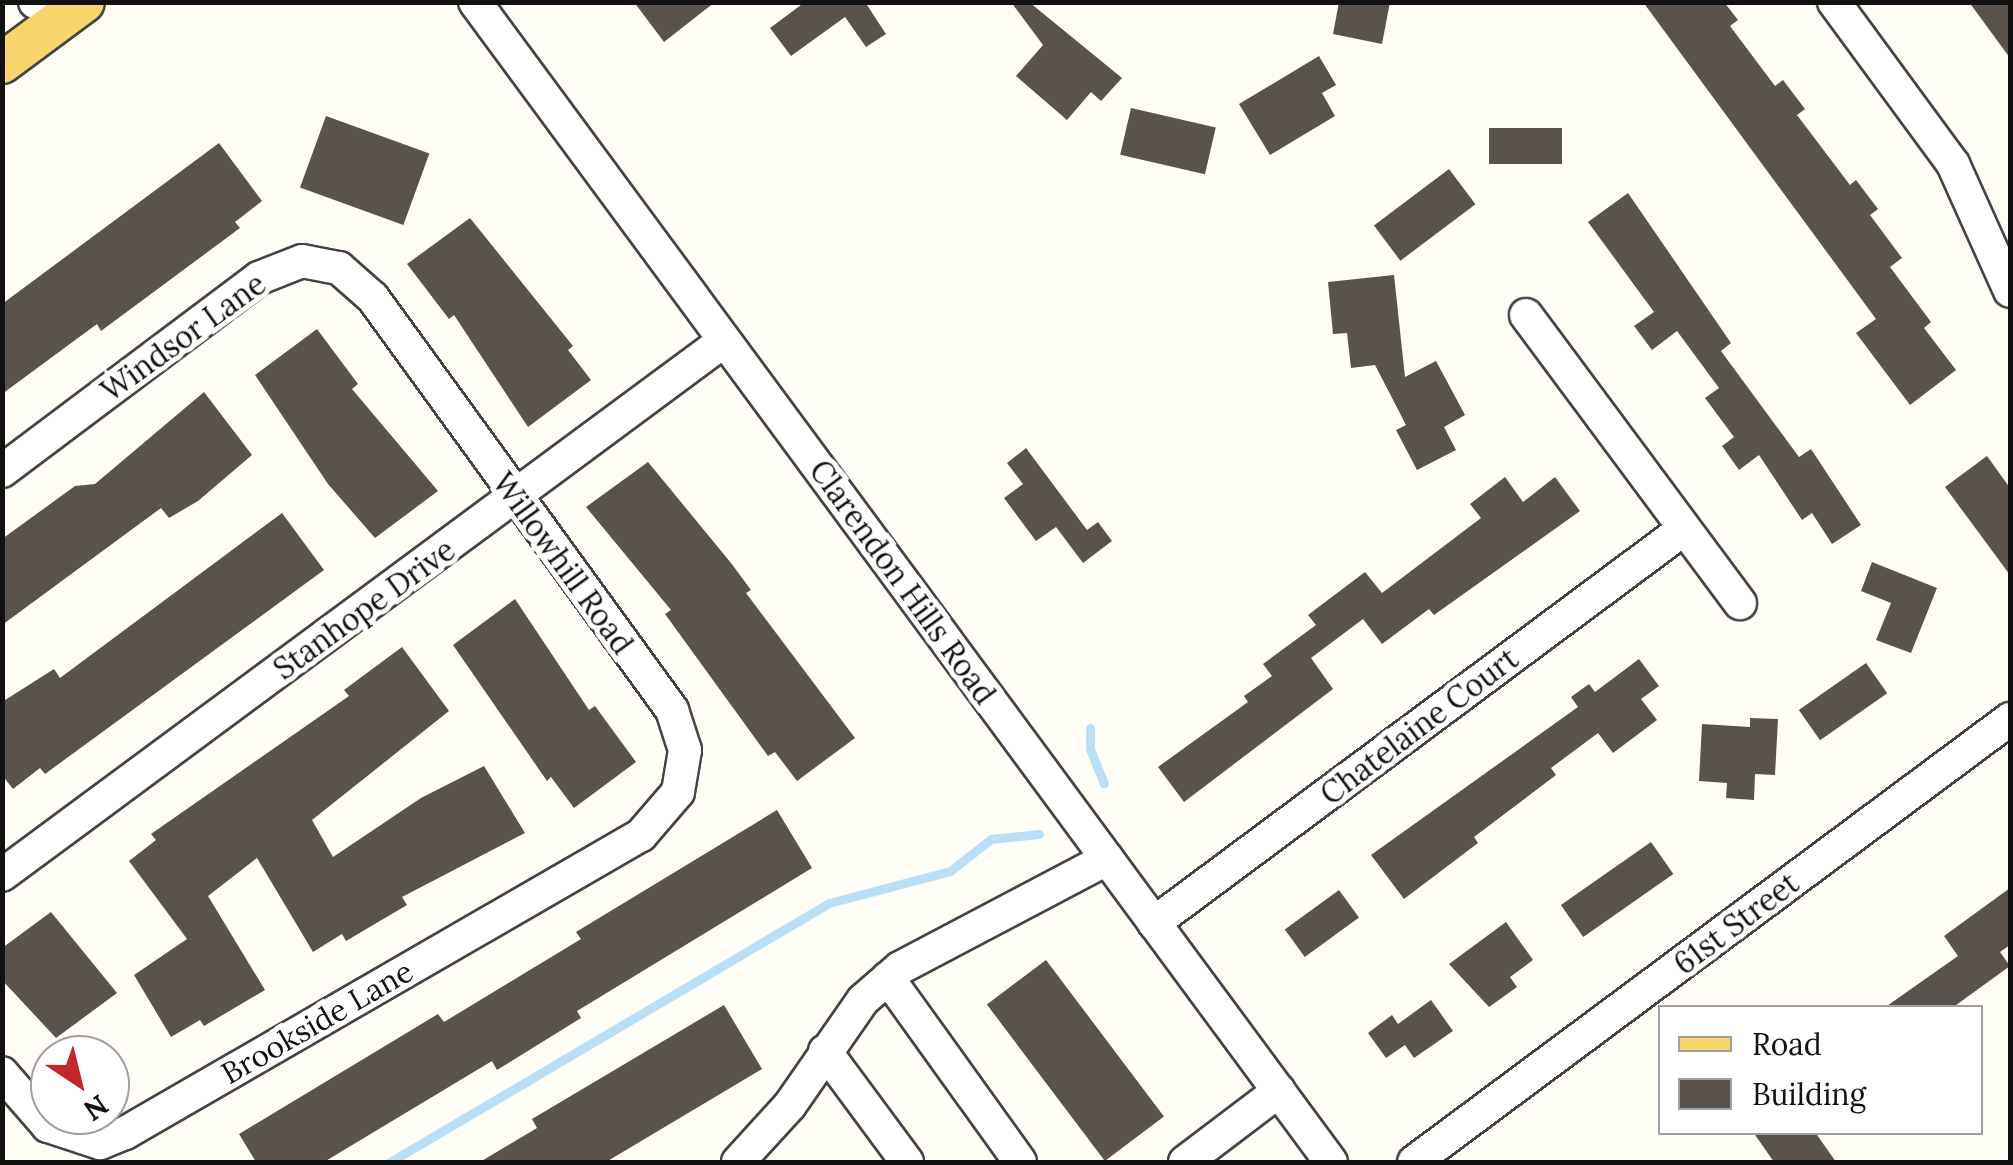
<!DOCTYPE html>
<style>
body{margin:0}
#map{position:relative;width:2013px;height:1165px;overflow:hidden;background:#fffdf5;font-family:Lora,serif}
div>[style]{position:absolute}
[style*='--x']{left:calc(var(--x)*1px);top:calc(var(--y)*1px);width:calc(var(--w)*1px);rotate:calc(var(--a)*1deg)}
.stream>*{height:9px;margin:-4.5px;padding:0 4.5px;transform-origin:4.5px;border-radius:4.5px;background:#b9e0f7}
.building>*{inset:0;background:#5a524d;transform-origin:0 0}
.roads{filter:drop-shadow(2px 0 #444) drop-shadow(-2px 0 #444) drop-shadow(0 2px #444) drop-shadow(0 -2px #444)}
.minor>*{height:32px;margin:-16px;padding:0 16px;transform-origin:16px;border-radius:16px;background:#fff}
.major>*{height:40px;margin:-20px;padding:0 20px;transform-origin:20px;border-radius:20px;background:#f9d66b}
span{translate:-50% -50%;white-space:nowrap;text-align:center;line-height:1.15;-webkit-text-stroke:10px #fff;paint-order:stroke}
.street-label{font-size:30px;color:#111}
.frame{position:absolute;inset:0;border:5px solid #111;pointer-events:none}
.legend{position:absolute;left:1658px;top:1005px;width:325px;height:130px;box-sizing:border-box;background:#fff;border:2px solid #a0a0a0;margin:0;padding:12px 18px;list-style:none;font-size:30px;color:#111}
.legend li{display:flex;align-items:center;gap:20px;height:50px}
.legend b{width:50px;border:2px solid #a0a0a0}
.north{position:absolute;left:30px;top:1035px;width:100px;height:100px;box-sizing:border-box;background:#fff;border:2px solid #a0a0a0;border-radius:50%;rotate:145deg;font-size:28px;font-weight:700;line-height:40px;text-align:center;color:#111}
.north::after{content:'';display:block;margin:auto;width:35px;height:45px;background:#c4262e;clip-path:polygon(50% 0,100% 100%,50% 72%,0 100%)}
</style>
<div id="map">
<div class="stream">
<i style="--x:1090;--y:728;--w:21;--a:90"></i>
<i style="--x:1090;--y:749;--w:37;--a:68"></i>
<i style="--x:390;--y:1162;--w:510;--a:-30.54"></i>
<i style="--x:829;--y:903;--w:125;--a:-14.8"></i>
<i style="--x:950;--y:871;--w:52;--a:-38"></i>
<i style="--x:991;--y:839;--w:48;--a:-5.9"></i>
</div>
<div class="building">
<i style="clip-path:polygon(634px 2px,715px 2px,664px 42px)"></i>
<i style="clip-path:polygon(805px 2px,865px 2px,886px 34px,866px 47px,845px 17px,791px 56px,770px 28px)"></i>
<i style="clip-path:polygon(1011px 2px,1029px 2px,1122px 78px,1101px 101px,1091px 92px,1067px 120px,1016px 76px,1043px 45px)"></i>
<i style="clip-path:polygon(1339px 2px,1390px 2px,1382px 44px,1333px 34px)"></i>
<i style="clip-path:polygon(1643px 2px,1724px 2px,1738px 20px,1730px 26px,1775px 86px,1783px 80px,1805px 109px,1797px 115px,1850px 185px,1856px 180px,1878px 209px,1870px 215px,1902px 258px,1890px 267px,1931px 322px,1924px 328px,1956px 370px,1910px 405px,1856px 333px,1876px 319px)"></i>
<i style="clip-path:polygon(1969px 2px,2010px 2px,2010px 58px)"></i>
<i style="clip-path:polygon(1319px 56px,1336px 85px,1322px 93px,1335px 116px,1270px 155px,1239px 104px)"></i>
<i style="left:1131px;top:108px;width:87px;height:48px;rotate:13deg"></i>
<i style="left:326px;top:116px;width:110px;height:76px;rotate:20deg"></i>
<i style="left:1562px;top:128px;width:36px;height:73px;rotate:90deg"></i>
<i style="clip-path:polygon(219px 143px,262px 201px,235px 222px,240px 228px,101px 331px,97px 324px,2px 394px,2px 304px)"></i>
<i style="left:1449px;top:169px;width:44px;height:94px;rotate:53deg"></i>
<i style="clip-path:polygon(1628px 193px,1731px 343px,1721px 351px,1799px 457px,1811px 449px,1861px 525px,1832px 544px,1812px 513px,1802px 520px,1759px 455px,1739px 470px,1722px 446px,1734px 437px,1705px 398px,1719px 388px,1677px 331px,1652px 350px,1634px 326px,1654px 312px,1588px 222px)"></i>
<i style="clip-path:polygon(470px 218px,573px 346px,568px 350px,591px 380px,528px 427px,454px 315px,449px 319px,407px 264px)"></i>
<i style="clip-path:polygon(1394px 275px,1405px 377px,1436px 361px,1465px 415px,1444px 427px,1456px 450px,1417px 470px,1396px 430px,1406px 425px,1375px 365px,1351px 368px,1347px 333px,1333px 334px,1328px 282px)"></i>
<i style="clip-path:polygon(317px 329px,358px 384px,352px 389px,438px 491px,375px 538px,328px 484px,255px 375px)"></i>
<i style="clip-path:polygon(204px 392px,252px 455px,198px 501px,169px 518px,161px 508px,2px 625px,2px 539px,75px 486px,95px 484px)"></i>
<i style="clip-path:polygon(1026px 448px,1087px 530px,1098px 522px,1112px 541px,1083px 563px,1056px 527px,1036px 541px,1004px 498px,1023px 484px,1007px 463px)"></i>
<i style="clip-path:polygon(1987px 456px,2010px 488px,2010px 575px,1945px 487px)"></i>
<i style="clip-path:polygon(648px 462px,731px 563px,751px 590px,746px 593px,855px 738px,797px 781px,775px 752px,768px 756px,665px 614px,671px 610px,586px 507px)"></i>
<i style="clip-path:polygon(1505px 477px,1523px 502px,1555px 477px,1580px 511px,1434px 615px,1429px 609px,1382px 644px,1363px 619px,1311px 658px,1333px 689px,1184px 802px,1158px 767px,1248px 702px,1244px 696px,1272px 676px,1263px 664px,1316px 625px,1308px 615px,1365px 572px,1382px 593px,1481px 518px,1470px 504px)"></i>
<i style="clip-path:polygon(282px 513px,324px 570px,45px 774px,40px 768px,13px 789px,2px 775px,2px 702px,54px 669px,60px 678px)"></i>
<i style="clip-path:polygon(1872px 562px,1937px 588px,1911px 653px,1876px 640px,1891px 603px,1861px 591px)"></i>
<i style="clip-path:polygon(515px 599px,589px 710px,595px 706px,636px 762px,574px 808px,551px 777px,547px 781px,453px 645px)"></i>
<i style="clip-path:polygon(402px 647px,449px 711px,312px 820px,333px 857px,421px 798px,484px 766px,525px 833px,402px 897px,407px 905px,346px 941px,342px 934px,313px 952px,257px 858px,208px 896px,265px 990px,204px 1026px,200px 1020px,171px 1037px,134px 975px,187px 939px,129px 861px,156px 840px,151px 834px,349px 696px,344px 690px)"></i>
<i style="clip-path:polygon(1639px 659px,1659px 686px,1641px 699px,1657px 720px,1613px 753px,1598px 733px,1551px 768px,1556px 775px,1474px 837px,1478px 843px,1404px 899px,1371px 855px,1578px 707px,1571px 697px,1589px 684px,1595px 692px)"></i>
<i style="left:1866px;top:663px;width:37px;height:82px;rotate:55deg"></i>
<i style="clip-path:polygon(1750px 718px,1778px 719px,1775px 775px,1755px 774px,1754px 800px,1726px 798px,1727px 783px,1699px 781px,1702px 724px,1750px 727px)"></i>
<i style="clip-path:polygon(777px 810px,812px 868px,577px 1011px,581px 1018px,497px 1070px,492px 1061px,324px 1162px,256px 1162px,239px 1134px,438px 1014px,444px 1022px,581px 939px,576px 932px)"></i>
<i style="left:1651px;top:842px;width:39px;height:110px;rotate:55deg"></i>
<i style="clip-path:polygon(2010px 888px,2010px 945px,2000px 952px,2010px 966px,1952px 1008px,1884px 1008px,1958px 956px,1944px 936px)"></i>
<i style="left:1339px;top:890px;width:34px;height:67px;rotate:54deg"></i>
<i style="clip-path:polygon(51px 912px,117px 993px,56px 1038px,2px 980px,2px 948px)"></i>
<i style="clip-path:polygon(1506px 922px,1533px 960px,1510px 977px,1517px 987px,1489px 1007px,1449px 964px)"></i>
<i style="left:1046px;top:960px;width:196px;height:74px;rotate:53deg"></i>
<i style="clip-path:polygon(1431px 1000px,1453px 1031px,1414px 1058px,1405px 1045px,1386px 1058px,1368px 1033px,1392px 1015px,1398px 1024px)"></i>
<i style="clip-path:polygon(724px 1005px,762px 1069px,606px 1162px,480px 1162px,537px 1128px,532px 1119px)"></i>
<i style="clip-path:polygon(1753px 1132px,1815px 1132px,1836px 1162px,1774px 1162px)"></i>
</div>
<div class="roads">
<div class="minor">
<i style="--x:35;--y:2;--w:33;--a:27"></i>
<i style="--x:475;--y:2;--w:1442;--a:53.58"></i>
<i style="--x:1834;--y:2;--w:201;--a:53.7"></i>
<i style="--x:1953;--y:164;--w:139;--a:65.8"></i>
<i style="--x:1526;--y:315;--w:359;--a:53.4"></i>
<i style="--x:2;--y:471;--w:321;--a:-36.9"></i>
<i style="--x:259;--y:278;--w:46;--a:-21.6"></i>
<i style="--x:302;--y:261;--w:38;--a:11"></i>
<i style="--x:339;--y:268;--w:45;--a:41.4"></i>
<i style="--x:373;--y:298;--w:509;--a:54.03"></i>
<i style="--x:672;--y:710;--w:42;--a:72"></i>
<i style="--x:685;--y:750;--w:43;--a:99.5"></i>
<i style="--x:678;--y:792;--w:57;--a:130.7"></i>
<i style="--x:641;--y:835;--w:596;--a:149.99"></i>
<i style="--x:125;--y:1133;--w:27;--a:158"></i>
<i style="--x:100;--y:1143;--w:55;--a:-161.9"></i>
<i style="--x:48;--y:1126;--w:70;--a:-131"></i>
<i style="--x:2;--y:875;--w:898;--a:-36.49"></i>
<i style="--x:1154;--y:923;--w:660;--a:-36.63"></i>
<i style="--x:888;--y:978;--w:226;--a:54.3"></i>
<i style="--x:825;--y:1051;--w:138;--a:53.5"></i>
<i style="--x:738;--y:1162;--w:77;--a:-47.6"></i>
<i style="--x:790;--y:1105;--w:128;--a:-55.2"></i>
<i style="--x:863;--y:1000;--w:49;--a:-40.9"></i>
<i style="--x:900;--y:968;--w:234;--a:-27.8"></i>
<i style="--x:1185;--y:1162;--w:118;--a:-37.1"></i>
<i style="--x:1414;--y:1162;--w:743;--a:-36.62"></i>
</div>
<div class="major">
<i style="--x:2;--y:63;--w:102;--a:-36.6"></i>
</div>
</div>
<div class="street-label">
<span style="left:183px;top:337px;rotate:-36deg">Windsor Lane</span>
<span style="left:563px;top:563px;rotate:54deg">Willowhill Road</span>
<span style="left:903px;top:582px;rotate:54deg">Clarendon Hills Road</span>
<span style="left:364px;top:609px;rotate:-36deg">Stanhope Drive</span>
<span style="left:1419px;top:726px;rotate:-37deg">Chatelaine Court</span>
<span style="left:1736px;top:923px;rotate:-37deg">61st Street</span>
<span style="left:317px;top:1022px;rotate:-30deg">Brookside Lane</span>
</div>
<div class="frame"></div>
<ul class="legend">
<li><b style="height:12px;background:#f9d66b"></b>Road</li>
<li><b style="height:28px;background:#5a524d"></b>Building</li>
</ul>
<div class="north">N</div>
</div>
